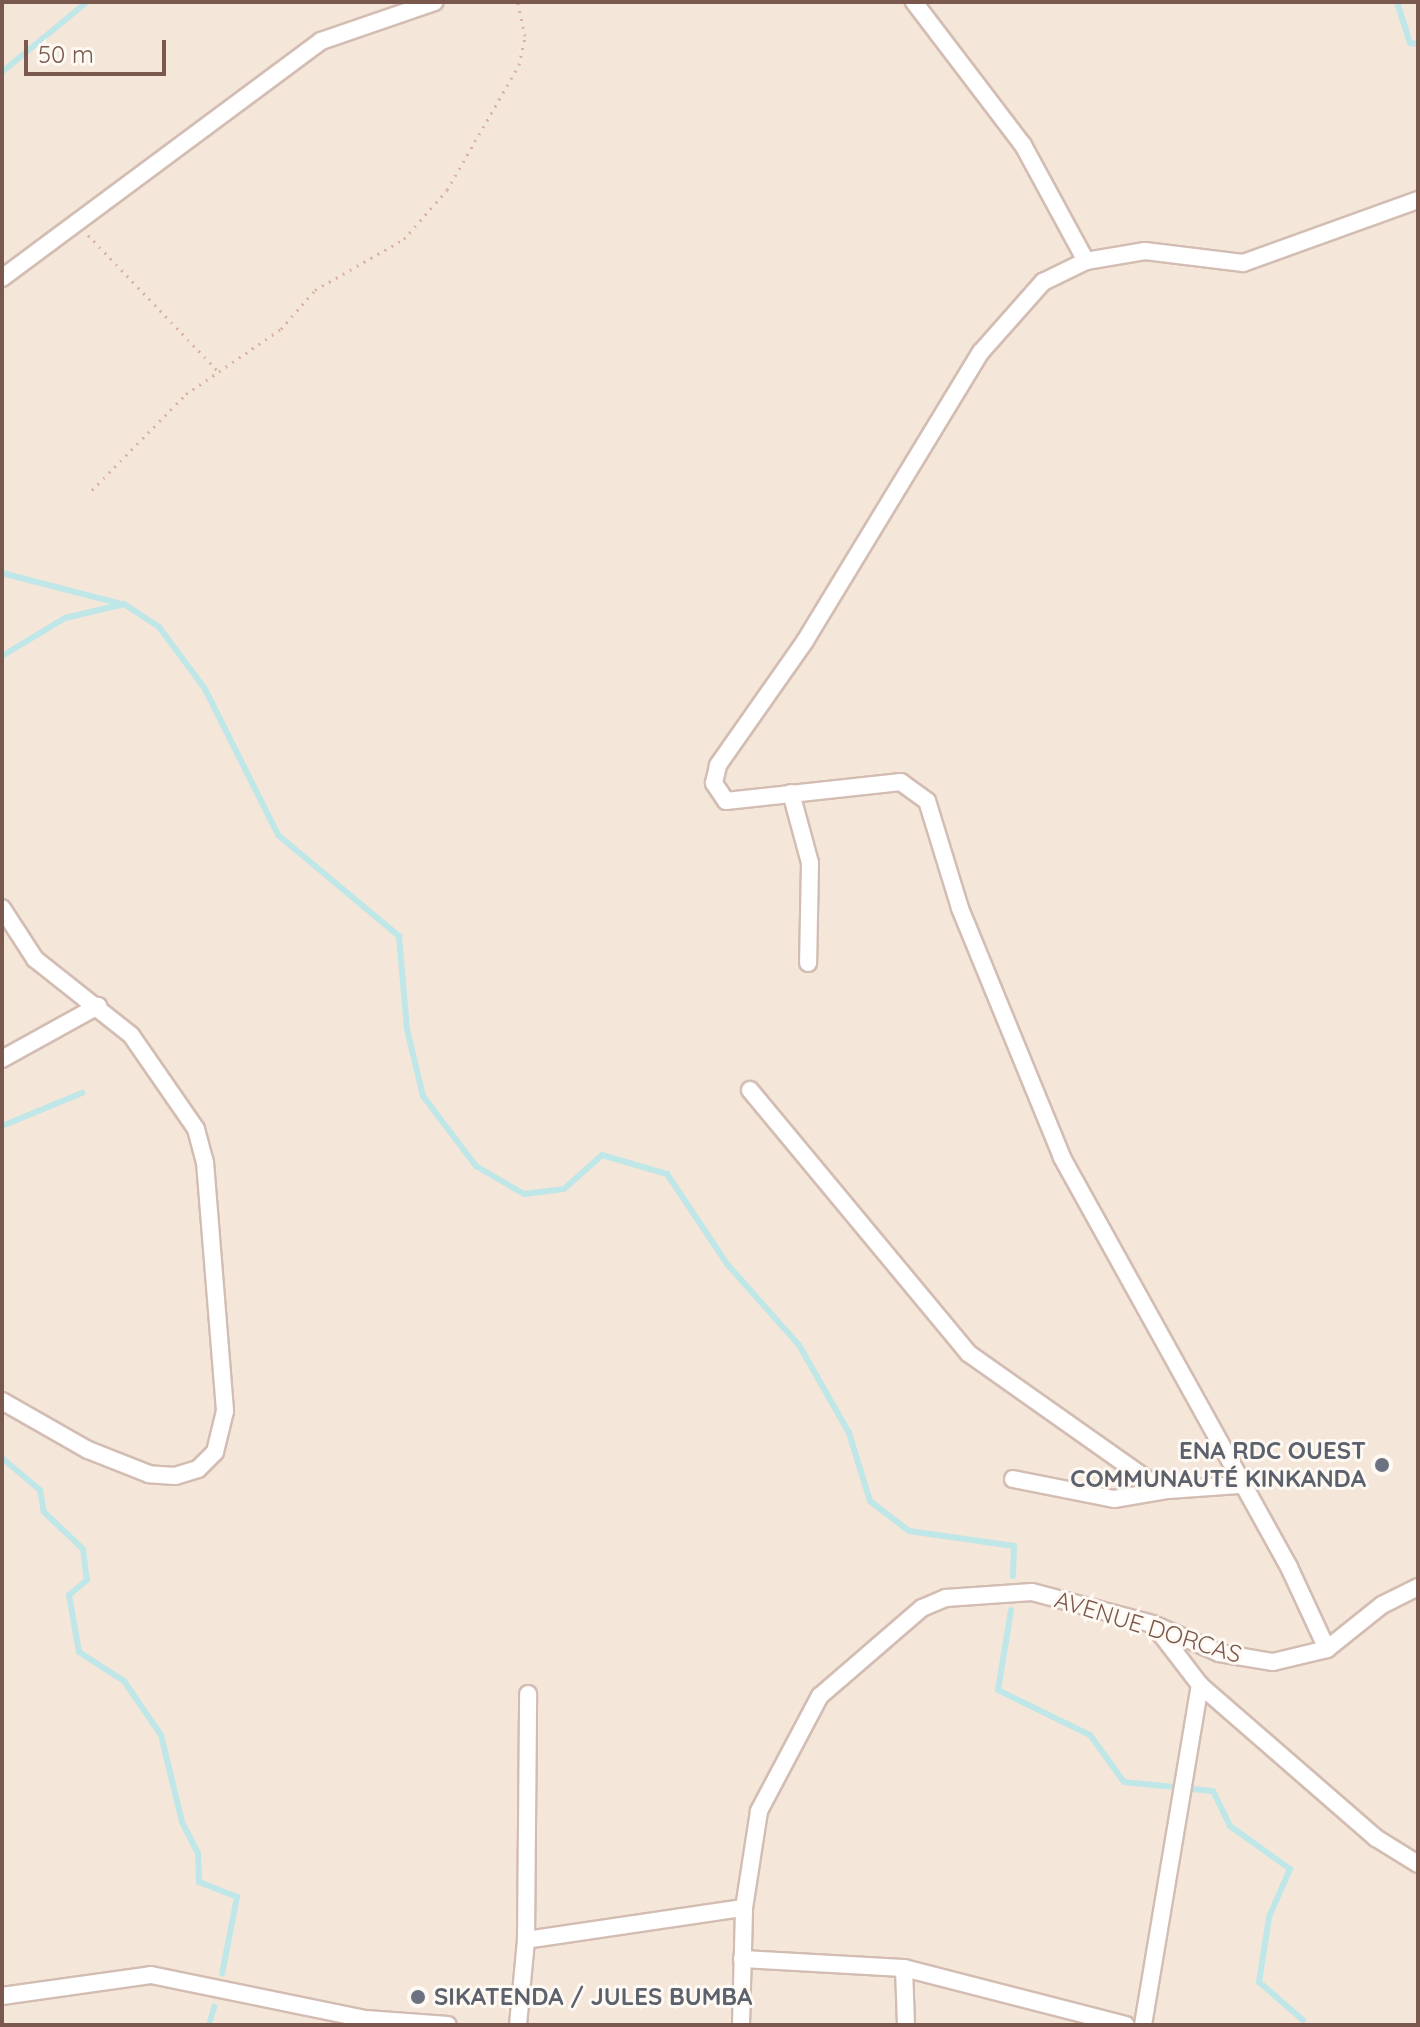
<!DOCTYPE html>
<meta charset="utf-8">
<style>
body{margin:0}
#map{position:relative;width:1420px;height:2027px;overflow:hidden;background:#fdf4ec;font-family:Quicksand,sans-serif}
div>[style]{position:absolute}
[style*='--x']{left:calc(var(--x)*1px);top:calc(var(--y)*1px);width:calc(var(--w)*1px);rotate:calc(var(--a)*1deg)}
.residential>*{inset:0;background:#f5e6da;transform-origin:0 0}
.stream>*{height:6px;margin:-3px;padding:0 3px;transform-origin:3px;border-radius:3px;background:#bfe7e8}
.path>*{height:3px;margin-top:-1.5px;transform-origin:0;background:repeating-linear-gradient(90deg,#d9b3a5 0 2px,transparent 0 8px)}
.roads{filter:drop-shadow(2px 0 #d3bdb3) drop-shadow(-2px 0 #d3bdb3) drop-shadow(0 2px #d3bdb3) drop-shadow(0 -2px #d3bdb3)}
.street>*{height:16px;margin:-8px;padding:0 8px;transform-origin:8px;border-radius:8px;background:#fff}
.dots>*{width:22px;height:22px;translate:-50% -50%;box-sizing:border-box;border:4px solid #fff9f3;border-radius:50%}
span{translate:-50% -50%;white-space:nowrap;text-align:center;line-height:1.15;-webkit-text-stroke:6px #fff9f3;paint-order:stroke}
.worship-label{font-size:24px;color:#5b616d;font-weight:700}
.right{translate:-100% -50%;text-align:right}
.left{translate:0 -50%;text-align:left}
.street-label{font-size:24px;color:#7a584d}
.frame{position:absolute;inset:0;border:4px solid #7a584d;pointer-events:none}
.scale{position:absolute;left:24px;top:40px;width:142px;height:36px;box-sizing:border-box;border:4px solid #7a584d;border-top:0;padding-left:10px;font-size:24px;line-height:28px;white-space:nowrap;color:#7a584d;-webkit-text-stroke:6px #fff9f3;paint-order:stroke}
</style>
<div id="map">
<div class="residential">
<i style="left:2px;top:2px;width:1416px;height:2023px"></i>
</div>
<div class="stream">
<i style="--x:1397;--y:2;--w:43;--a:72.4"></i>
<i style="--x:1410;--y:43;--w:8;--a:7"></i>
<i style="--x:2;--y:72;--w:110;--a:-39.5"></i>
<i style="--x:2;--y:573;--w:124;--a:14.5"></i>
<i style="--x:2;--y:656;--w:74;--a:-31.1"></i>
<i style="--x:65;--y:618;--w:61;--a:-13.3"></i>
<i style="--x:124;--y:604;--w:42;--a:33.3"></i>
<i style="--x:159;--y:627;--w:77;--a:53.4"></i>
<i style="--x:205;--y:689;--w:163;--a:63.4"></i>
<i style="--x:278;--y:835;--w:158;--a:39.9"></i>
<i style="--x:399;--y:936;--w:93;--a:85.1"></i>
<i style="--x:407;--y:1029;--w:69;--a:76.6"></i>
<i style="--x:423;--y:1096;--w:88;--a:52.9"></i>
<i style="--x:476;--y:1166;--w:56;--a:30.3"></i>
<i style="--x:524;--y:1194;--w:40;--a:-7.1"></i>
<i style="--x:564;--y:1189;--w:51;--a:-41.8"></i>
<i style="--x:602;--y:1155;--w:68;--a:16.3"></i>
<i style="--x:667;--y:1174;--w:108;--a:56.3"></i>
<i style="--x:727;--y:1264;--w:108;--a:48.4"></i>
<i style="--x:799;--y:1345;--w:101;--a:60.4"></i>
<i style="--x:849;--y:1433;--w:71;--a:72.8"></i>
<i style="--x:870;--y:1501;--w:49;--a:37.6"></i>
<i style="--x:909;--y:1531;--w:106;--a:8.1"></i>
<i style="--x:1014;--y:1546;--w:30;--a:92"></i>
<i style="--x:2;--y:1126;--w:87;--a:-22.4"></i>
<i style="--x:2;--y:1458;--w:50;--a:40.1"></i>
<i style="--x:40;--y:1490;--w:22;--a:80"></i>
<i style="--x:44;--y:1512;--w:54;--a:43.5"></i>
<i style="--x:83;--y:1549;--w:31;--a:83"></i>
<i style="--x:87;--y:1580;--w:23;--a:140"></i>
<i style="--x:69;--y:1595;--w:58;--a:80"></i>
<i style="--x:79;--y:1652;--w:54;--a:32.8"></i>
<i style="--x:124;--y:1681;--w:65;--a:55.6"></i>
<i style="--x:161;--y:1735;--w:89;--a:76.4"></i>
<i style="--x:182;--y:1822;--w:35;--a:63"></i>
<i style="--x:198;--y:1853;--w:29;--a:88"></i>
<i style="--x:199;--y:1882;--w:41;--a:21.5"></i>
<i style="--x:237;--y:1897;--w:78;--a:101"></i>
<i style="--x:1011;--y:1610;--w:81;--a:99.2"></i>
<i style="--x:998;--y:1690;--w:102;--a:26.1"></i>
<i style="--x:1090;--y:1735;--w:58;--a:54.1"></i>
<i style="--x:1124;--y:1782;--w:89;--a:5.8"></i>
<i style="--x:1213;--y:1791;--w:39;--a:64"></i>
<i style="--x:1230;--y:1826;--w:74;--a:35.6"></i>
<i style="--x:1290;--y:1869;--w:52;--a:113.6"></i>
<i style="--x:1269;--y:1917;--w:66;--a:98.7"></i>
<i style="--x:1259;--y:1982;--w:58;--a:40.8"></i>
<i style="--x:209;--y:2025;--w:19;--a:-74"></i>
</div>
<div class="path">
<i style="--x:88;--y:235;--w:187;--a:46.3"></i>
<i style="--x:92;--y:490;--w:134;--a:-45.6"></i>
<i style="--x:186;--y:394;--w:115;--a:-34.4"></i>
<i style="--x:281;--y:329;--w:52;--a:-48.9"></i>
<i style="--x:315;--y:290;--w:103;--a:-29.8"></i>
<i style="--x:404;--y:239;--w:65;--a:-48.7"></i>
<i style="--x:447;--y:190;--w:144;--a:-60.1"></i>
<i style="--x:519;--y:65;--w:30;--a:-78"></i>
<i style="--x:525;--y:36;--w:35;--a:-102"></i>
</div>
<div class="roads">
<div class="street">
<i style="--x:914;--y:2;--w:180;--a:52.7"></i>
<i style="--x:1023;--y:145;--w:132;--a:61.5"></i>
<i style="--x:2;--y:278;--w:397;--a:-36.6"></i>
<i style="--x:321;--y:41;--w:120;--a:-19"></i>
<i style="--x:791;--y:793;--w:73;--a:74.8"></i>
<i style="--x:810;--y:863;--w:100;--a:91.1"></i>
<i style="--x:2;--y:908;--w:61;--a:57.1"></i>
<i style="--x:35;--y:959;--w:122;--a:38.4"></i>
<i style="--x:131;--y:1035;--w:114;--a:55.3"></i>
<i style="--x:196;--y:1129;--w:34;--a:75"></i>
<i style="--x:205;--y:1162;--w:250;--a:85.4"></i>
<i style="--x:225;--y:1411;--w:42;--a:103.7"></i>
<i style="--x:215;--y:1452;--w:24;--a:135"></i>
<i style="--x:198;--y:1469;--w:24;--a:163"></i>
<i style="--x:175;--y:1476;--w:26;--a:-176"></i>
<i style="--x:149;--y:1474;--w:66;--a:-158.5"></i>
<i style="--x:88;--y:1450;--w:99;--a:-150.3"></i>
<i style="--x:2;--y:1059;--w:110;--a:-28.9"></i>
<i style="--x:750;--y:1090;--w:342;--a:50.3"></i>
<i style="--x:968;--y:1353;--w:224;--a:35.2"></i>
<i style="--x:1151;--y:1482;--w:19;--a:25"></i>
<i style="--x:1168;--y:1490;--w:71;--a:-4"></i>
<i style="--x:1013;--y:1479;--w:103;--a:11.2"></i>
<i style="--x:1114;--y:1499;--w:55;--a:-9.5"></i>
<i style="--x:1154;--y:1625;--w:76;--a:52.5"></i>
<i style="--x:1200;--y:1685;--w:233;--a:41"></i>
<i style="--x:1376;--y:1838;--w:49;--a:31.8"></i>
<i style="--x:1327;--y:1649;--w:90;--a:-114.9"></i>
<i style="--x:1289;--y:1567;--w:469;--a:-119"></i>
<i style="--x:1062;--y:1157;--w:269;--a:-112.3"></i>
<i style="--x:960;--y:908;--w:112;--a:-107.1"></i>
<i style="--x:927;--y:801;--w:32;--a:-144"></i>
<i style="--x:901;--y:782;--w:176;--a:173.8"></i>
<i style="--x:726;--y:801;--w:22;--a:-124"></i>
<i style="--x:714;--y:783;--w:18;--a:-77"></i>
<i style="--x:718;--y:765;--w:151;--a:-54.9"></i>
<i style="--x:805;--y:641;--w:338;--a:-58.7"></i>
<i style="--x:981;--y:352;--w:94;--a:-48.5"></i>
<i style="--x:1043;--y:282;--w:48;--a:-26"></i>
<i style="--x:1086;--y:261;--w:60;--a:-9.6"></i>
<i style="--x:1145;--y:251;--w:99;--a:7"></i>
<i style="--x:1243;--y:263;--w:186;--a:-19.8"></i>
<i style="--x:526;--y:1940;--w:246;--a:-89.5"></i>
<i style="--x:742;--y:1959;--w:162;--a:3.2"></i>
<i style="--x:904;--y:1968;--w:229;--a:14.4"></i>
<i style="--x:904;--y:1968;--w:57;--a:88"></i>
<i style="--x:2;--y:1996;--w:150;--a:-8"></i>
<i style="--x:151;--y:1975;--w:219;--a:11.6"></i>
<i style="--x:366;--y:2019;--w:82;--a:4.2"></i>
<i style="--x:518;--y:2025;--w:85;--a:-84.6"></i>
<i style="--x:526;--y:1940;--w:220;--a:-8.4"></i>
<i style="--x:741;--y:2025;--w:117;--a:-88.5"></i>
<i style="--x:744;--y:1908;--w:98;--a:-81.2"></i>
<i style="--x:759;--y:1811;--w:130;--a:-62.1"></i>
<i style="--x:820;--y:1696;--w:135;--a:-40.8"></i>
<i style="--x:922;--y:1608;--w:26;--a:-23"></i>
<i style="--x:946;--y:1598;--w:86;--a:-4"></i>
<i style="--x:1032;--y:1592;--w:125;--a:14.8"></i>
<i style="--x:1153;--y:1624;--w:72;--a:23.7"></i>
<i style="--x:1219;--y:1653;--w:55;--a:9.5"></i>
<i style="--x:1273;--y:1662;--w:56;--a:-13.5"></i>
<i style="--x:1327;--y:1649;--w:70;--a:-38.7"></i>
<i style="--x:1382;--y:1605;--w:40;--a:-26.6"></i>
<i style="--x:1143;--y:2025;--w:345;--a:-80.5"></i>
</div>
</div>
<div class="dots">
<i style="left:1382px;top:1465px;background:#6b7280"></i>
<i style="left:418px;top:1997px;background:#6b7280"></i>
</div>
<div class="worship-label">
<span class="right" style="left:1366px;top:1465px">ENA RDC OUEST<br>COMMUNAUTÉ KINKANDA</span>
<span class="left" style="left:434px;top:1997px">SIKATENDA / JULES BUMBA</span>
</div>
<div class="street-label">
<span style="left:1148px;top:1627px;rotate:17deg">AVENUE DORCAS</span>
</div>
<div class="frame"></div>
<div class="scale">50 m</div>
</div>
